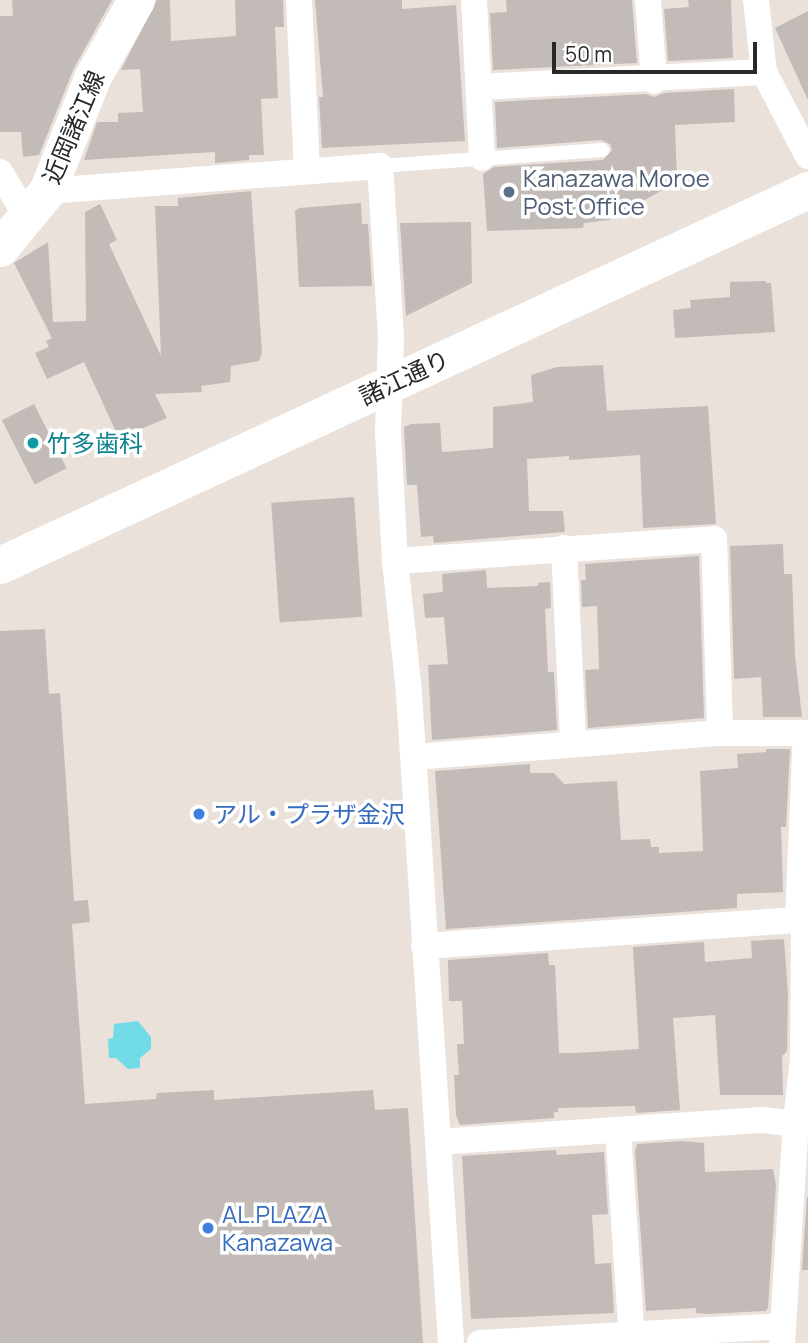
<!DOCTYPE html>
<meta charset="utf-8">
<style>
body{margin:0}
#map{position:relative;width:808px;height:1343px;overflow:hidden;background:#eae1da;font-family:Manrope,"Noto Sans JP",sans-serif}
div>[style]{position:absolute}
[style*='--x']{left:calc(var(--x)*1px);top:calc(var(--y)*1px);width:calc(var(--w)*1px);rotate:calc(var(--a)*1deg)}
.water>*{inset:0;background:#71dbe8}
.building>*{inset:0;background:#c2bbb7;transform-origin:0 0}
.lane>*{height:14px;margin:-7px;padding:0 7px;transform-origin:7px;border-radius:7px;background:#fff}
.street>*{height:26px;margin:-13px;padding:0 13px;transform-origin:13px;border-radius:13px;background:#fff}
.secondary>*{height:37px;margin:-18.5px;padding:0 18.5px;transform-origin:18.5px;border-radius:18.5px;background:#fff}
.dots>*{width:19px;height:19px;translate:-50% -50%;box-sizing:border-box;border:4px solid #fff;border-radius:50%}
span{translate:-50% -50%;white-space:nowrap;text-align:center;line-height:1.15;-webkit-text-stroke:7px #fff;paint-order:stroke}
.street-label{font-size:24px;color:#282828}
.service-label{font-size:24px;color:#4e5e75}
.left{translate:0 -50%;text-align:left}
.culture-label{font-size:24px;color:#0d838f}
.shop-label{font-size:24px;color:#366cbe}
.scale{position:absolute;left:552px;top:42px;width:205px;height:32px;box-sizing:border-box;border:4px solid #282828;border-top:0;padding-left:9px;font-size:21px;line-height:24px;white-space:nowrap;color:#282828;-webkit-text-stroke:5px #fff;paint-order:stroke}
</style>
<div id="map">
<div class="water">
<i style="clip-path:polygon(138px 1021px,151px 1037px,151px 1049px,140px 1058px,140px 1068px,128px 1069px,116px 1058px,109px 1058px,108px 1039px,113px 1038px,114px 1024px)"></i>
</div>
<div class="building">
<i style="clip-path:polygon(12px 0,112px 0,74px 68px,39px 155px,23px 157px,21px 132px,0 132px,0 16px,13px 16px)"></i>
<i style="clip-path:polygon(157px 0,170px 0,171px 41px,236px 36px,235px 0,283px 0,284px 27px,275px 27px,278px 98px,261px 99px,264px 155px,249px 155px,249px 160px,215px 163px,215px 152px,84px 160px,97px 122px,118px 122px,118px 113px,143px 112px,140px 69px,121px 70px)"></i>
<i style="clip-path:polygon(315px 0,402px 0,402px 9px,456px 5px,465px 141px,322px 148px,319px 97px,323px 97px)"></i>
<i style="clip-path:polygon(506px 0,632px 0,637px 63px,493px 70px,490px 13px,507px 12px)"></i>
<i style="clip-path:polygon(688px 0,731px 0,733px 58px,668px 61px,664px 9px,689px 7px)"></i>
<i style="clip-path:polygon(808px 11px,808px 100px,775px 28px)"></i>
<i style="clip-path:polygon(734px 89px,735px 122px,675px 125px,677px 182px,609px 220px,584px 223px,583px 228px,487px 231px,483px 174px,494px 167px,603px 160px,612px 150px,610px 144px,601px 140px,497px 148px,495px 102px,646px 94px,654px 97px,664px 93px)"></i>
<i style="clip-path:polygon(251px 191px,262px 353px,259px 361px,231px 366px,230px 382px,201px 386px,202px 392px,155px 394px,167px 418px,127px 435px,125px 430px,117px 434px,84px 362px,47px 379px,35px 353px,49px 347px,46px 341px,52px 338px,14px 263px,48px 242px,53px 322px,86px 321px,85px 212px,100px 204px,117px 240px,109px 244px,161px 356px,155px 206px,178px 206px,178px 198px)"></i>
<i style="clip-path:polygon(361px 203px,362px 224px,368px 224px,372px 286px,299px 287px,295px 211px,299px 208px)"></i>
<i style="clip-path:polygon(471px 222px,472px 283px,406px 316px,400px 223px)"></i>
<i style="clip-path:polygon(766px 281px,766px 283px,771px 283px,775px 332px,675px 338px,673px 310px,691px 308px,690px 300px,730px 297px,730px 282px)"></i>
<i style="clip-path:polygon(603px 365px,607px 411px,708px 406px,716px 524px,643px 528px,640px 455px,569px 460px,569px 456px,527px 459px,529px 511px,563px 511px,565px 532px,434px 543px,433px 536px,421px 537px,417px 485px,407px 485px,404px 427px,411px 424px,440px 423px,442px 452px,493px 448px,493px 407px,533px 402px,531px 375px,557px 367px)"></i>
<i style="left:34px;top:404px;width:72px;height:36px;rotate:63deg"></i>
<i style="left:354px;top:497px;width:120px;height:83px;rotate:86deg"></i>
<i style="clip-path:polygon(783px 544px,784px 574px,792px 574px,795px 656px,802px 717px,763px 717px,761px 677px,734px 679px,730px 546px)"></i>
<i style="clip-path:polygon(699px 556px,704px 718px,588px 728px,585px 670px,599px 669px,597px 606px,582px 607px,581px 580px,586px 580px,585px 564px)"></i>
<i style="clip-path:polygon(486px 570px,487px 588px,538px 586px,538px 583px,550px 582px,551px 608px,545px 609px,548px 672px,554px 672px,557px 730px,432px 740px,428px 665px,448px 664px,444px 617px,425px 618px,423px 594px,443px 592px,442px 574px)"></i>
<i style="clip-path:polygon(45px 629px,49px 694px,60px 693px,74px 901px,88px 900px,90px 922px,72px 924px,85px 1104px,156px 1099px,157px 1093px,214px 1090px,214px 1100px,373px 1090px,375px 1110px,408px 1108px,423px 1343px,0 1343px,0 631px)"></i>
<i style="clip-path:polygon(766px 749px,790px 749px,786px 827px,781px 827px,783px 892px,737px 894px,737px 908px,446px 929px,435px 771px,530px 764px,530px 773px,554px 773px,564px 784px,617px 781px,621px 840px,650px 839px,651px 847px,659px 847px,659px 853px,703px 851px,700px 771px,738px 768px,737px 754px,766px 752px)"></i>
<i style="clip-path:polygon(784px 939px,788px 994px,787px 1051px,782px 1056px,783px 1095px,720px 1095px,715px 1015px,673px 1018px,680px 1110px,636px 1113px,635px 1106px,558px 1108px,558px 1112px,554px 1112px,554px 1118px,460px 1125px,456px 1115px,454px 1075px,459px 1075px,457px 1044px,464px 1044px,462px 1001px,449px 1001px,448px 960px,548px 953px,549px 965px,555px 965px,559px 1053px,577px 1053px,639px 1049px,633px 947px,704px 942px,705px 962px,752px 958px,751px 941px)"></i>
<i style="clip-path:polygon(682px 1141px,704px 1143px,705px 1172px,773px 1169px,776px 1185px,768px 1308px,766px 1311px,707px 1314px,696px 1313px,696px 1308px,646px 1311px,635px 1151px,637px 1144px)"></i>
<i style="clip-path:polygon(556px 1150px,557px 1155px,604px 1152px,608px 1214px,592px 1215px,595px 1264px,611px 1263px,614px 1313px,471px 1319px,462px 1156px)"></i>
<i style="clip-path:polygon(808px 1197px,808px 1270px,802px 1270px,807px 1197px)"></i>
</div>
<div class="lane">
<i style="--x:380;--y:166;--w:223;--a:-4.1"></i>
</div>
<div class="street">
<i style="--x:299;--y:0;--w:171;--a:87.3"></i>
<i style="--x:474;--y:0;--w:158;--a:87.1"></i>
<i style="--x:648;--y:0;--w:81;--a:85.8"></i>
<i style="--x:756;--y:0;--w:72;--a:83.7"></i>
<i style="--x:764;--y:72;--w:95;--a:62.4"></i>
<i style="--x:479;--y:87;--w:285;--a:-3"></i>
<i style="--x:0;--y:172;--w:51;--a:59.4"></i>
<i style="--x:47;--y:191;--w:334;--a:-4.3"></i>
<i style="--x:380;--y:166;--w:169;--a:86.3"></i>
<i style="--x:391;--y:335;--w:97;--a:91.8"></i>
<i style="--x:388;--y:432;--w:129;--a:86.9"></i>
<i style="--x:395;--y:561;--w:133;--a:83.9"></i>
<i style="--x:409;--y:693;--w:651;--a:86.3"></i>
<i style="--x:564;--y:548;--w:194;--a:87.3"></i>
<i style="--x:395;--y:561;--w:320;--a:-3.9"></i>
<i style="--x:714;--y:539;--w:194;--a:88.2"></i>
<i style="--x:414;--y:757;--w:307;--a:-4.5"></i>
<i style="--x:720;--y:733;--w:88;--a:0"></i>
<i style="--x:424;--y:946;--w:375;--a:-4"></i>
<i style="--x:618;--y:1130;--w:213;--a:86.2"></i>
<i style="--x:438;--y:1142;--w:325;--a:-3.9"></i>
<i style="--x:762;--y:1120;--w:46;--a:6.2"></i>
<i style="--x:480;--y:1343;--w:302;--a:-3.2"></i>
<i style="--x:782;--y:1343;--w:221;--a:-86.4"></i>
<i style="--x:796;--y:1122;--w:63;--a:-83.7"></i>
<i style="--x:803;--y:1059;--w:128;--a:-89.6"></i>
<i style="--x:804;--y:931;--w:13;--a:-119"></i>
<i style="--x:798;--y:920;--w:187;--a:-87.6"></i>
</div>
<div class="secondary">
<i style="--x:0;--y:248;--w:74;--a:-50.5"></i>
<i style="--x:47;--y:191;--w:124;--a:-68.2"></i>
<i style="--x:93;--y:76;--w:87;--a:-60.5"></i>
<i style="--x:0;--y:565;--w:891;--a:-24.9"></i>
</div>
<div class="dots">
<i style="left:509px;top:192px;background:#5c6f8a"></i>
<i style="left:33px;top:443px;background:#0f9aa8"></i>
<i style="left:199px;top:814px;background:#3f7fe0"></i>
<i style="left:208px;top:1228px;background:#3f7fe0"></i>
</div>
<div class="street-label">
<span style="left:73px;top:127px;rotate:-67deg">近岡諸江線</span>
<span style="left:404px;top:377px;rotate:-25deg">諸江通り</span>
</div>
<div class="service-label">
<span class="left" style="left:523px;top:192px">Kanazawa Moroe<br>Post Office</span>
</div>
<div class="culture-label">
<span class="left" style="left:47px;top:443px">竹多歯科</span>
</div>
<div class="shop-label">
<span class="left" style="left:213px;top:814px">アル・プラザ金沢</span>
<span class="left" style="left:222px;top:1228px">AL.PLAZA<br>Kanazawa</span>
</div>
<div class="scale">50 m</div>
</div>
